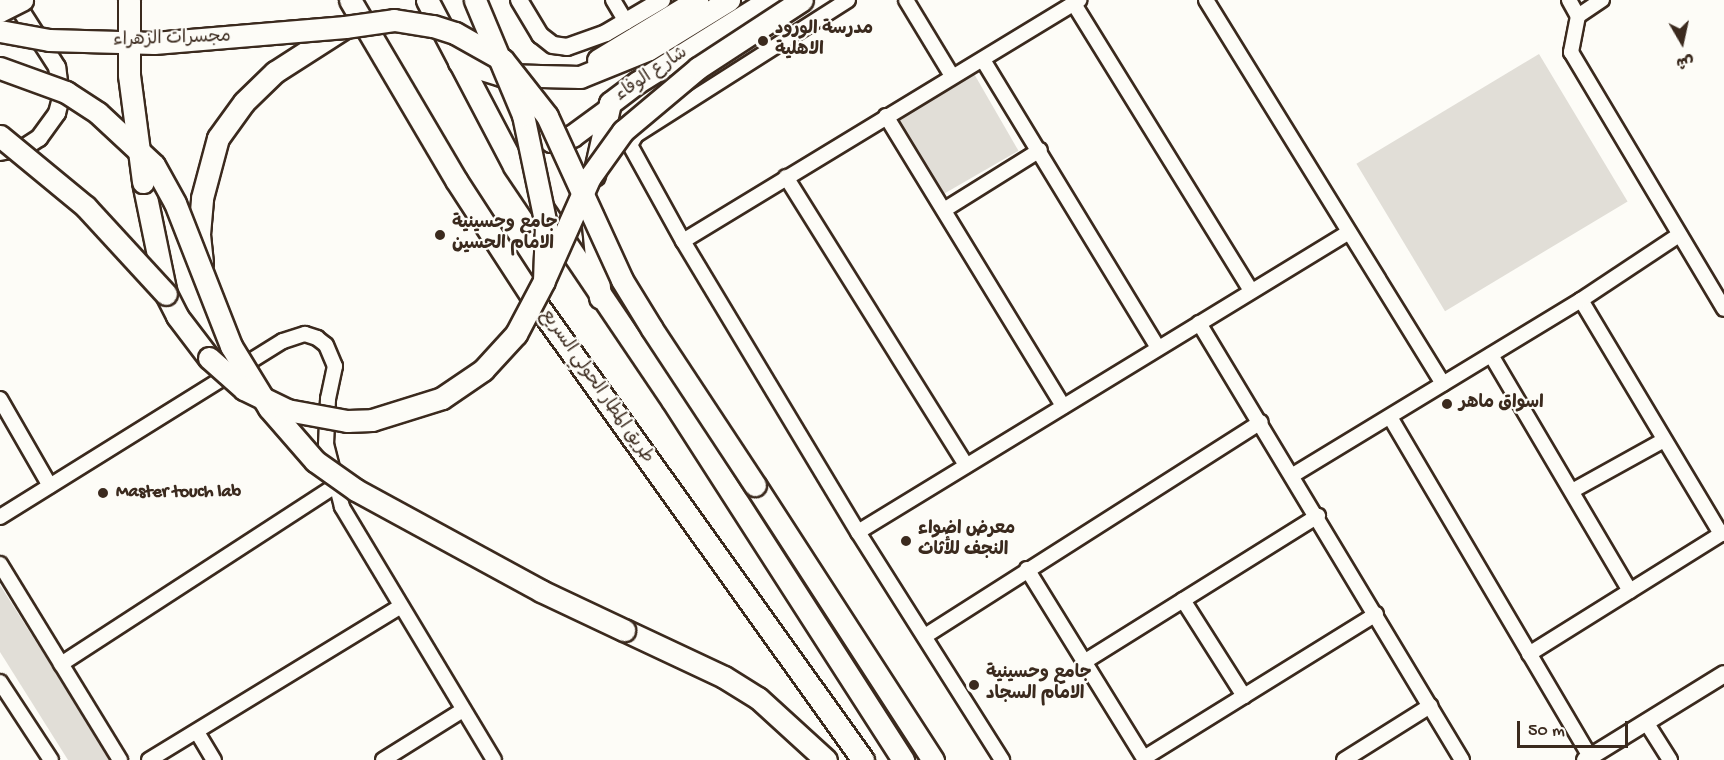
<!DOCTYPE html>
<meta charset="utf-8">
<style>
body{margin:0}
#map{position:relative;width:1724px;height:760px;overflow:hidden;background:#fdfcf7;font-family:"Gochi Hand","Playpen Sans Arabic",sans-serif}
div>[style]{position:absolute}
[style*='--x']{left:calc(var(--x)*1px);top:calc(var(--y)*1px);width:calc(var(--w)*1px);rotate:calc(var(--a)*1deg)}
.green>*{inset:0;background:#e1ded7;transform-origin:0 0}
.roads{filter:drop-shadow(2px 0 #3b2a1e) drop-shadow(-2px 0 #3b2a1e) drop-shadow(0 2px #3b2a1e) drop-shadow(0 -2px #3b2a1e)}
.minor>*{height:14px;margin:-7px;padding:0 7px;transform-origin:7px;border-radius:7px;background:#fdfcf7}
.tertiary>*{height:16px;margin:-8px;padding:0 8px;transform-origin:8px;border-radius:8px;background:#fdfcf7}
.primary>*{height:21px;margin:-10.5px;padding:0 10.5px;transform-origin:10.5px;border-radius:10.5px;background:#fdfcf7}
.trunk>*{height:21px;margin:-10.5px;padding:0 10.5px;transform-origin:10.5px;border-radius:10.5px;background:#fdfcf7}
.bridges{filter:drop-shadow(2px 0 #3b2a1e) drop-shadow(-2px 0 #3b2a1e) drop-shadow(0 2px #3b2a1e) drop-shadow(0 -2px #3b2a1e)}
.primary-bridge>*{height:21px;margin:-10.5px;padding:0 10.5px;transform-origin:10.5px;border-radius:10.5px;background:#fdfcf7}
.trunk-bridge>*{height:21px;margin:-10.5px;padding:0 10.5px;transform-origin:10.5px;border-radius:10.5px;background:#fdfcf7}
.dots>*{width:16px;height:16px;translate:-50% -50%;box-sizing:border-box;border:3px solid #fdfcf7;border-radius:50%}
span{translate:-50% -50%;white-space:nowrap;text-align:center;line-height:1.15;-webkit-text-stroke:4.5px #fdfcf7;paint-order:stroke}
.poi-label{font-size:18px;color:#3b2a1e;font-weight:700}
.left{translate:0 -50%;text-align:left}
.street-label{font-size:18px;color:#3b2a1e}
.north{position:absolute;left:1652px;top:12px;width:60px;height:60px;-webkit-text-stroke:4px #fdfcf7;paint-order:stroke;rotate:171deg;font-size:16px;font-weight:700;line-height:24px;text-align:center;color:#3b2a1e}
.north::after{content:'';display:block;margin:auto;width:21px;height:27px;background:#3b2a1e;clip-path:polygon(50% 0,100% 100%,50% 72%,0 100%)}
.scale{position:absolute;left:1517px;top:721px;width:111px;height:27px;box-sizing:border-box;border:3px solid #3b2a1e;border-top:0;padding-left:8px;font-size:18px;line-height:21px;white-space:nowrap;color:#3b2a1e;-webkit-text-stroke:4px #fdfcf7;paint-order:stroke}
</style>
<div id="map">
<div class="green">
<i style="left:1539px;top:54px;width:172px;height:213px;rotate:59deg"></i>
<i style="left:973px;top:72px;width:91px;height:93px;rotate:60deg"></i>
<i style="clip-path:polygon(0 585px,111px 760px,68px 760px,0 652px)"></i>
</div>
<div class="roads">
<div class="minor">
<i style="--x:613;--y:0;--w:26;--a:59"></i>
<i style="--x:848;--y:0;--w:251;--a:147.5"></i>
<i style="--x:636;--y:135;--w:12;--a:121"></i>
<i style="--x:630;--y:145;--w:110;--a:61.1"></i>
<i style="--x:683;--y:241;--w:340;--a:59"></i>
<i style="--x:858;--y:532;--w:270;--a:57.7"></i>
<i style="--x:906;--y:0;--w:89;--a:58.8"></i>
<i style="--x:1206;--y:0;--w:451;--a:58.3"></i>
<i style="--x:1569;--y:0;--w:18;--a:61"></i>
<i style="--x:1578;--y:16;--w:37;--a:101"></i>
<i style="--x:1571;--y:52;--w:299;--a:59.2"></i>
<i style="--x:1074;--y:4;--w:337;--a:58.3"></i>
<i style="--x:1578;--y:16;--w:29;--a:-34"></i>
<i style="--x:983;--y:60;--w:337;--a:58.7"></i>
<i style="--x:886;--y:116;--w:340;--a:58.6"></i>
<i style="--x:786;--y:177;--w:340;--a:58"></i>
<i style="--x:944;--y:210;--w:113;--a:-32"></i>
<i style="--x:683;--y:241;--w:464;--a:-31.3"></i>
<i style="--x:1581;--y:300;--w:273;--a:59.1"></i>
<i style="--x:1199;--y:323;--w:510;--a:58.96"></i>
<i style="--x:1491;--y:355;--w:274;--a:59.5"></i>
<i style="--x:0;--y:399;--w:100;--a:60.1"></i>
<i style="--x:1390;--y:417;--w:394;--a:59.5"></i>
<i style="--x:1293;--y:475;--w:337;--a:-31.3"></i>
<i style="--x:1581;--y:300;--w:118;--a:-33.6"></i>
<i style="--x:1572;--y:491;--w:105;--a:-29"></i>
<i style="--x:0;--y:517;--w:333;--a:-31.9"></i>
<i style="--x:283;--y:341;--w:23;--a:-18"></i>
<i style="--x:305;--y:334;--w:13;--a:18"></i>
<i style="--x:317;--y:338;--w:11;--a:38"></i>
<i style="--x:326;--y:345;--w:23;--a:67"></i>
<i style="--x:335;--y:366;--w:34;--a:102"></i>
<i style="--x:328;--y:399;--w:45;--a:92.5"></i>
<i style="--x:326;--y:444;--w:65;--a:75.7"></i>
<i style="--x:342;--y:507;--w:295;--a:59"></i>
<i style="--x:858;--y:532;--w:575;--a:-31.42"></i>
<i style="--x:0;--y:564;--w:230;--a:58.5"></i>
<i style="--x:1027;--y:569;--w:225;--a:58.3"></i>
<i style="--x:1183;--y:600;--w:114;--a:57.6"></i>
<i style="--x:925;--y:636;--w:398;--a:-32.5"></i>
<i style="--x:1529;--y:654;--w:230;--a:-32"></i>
<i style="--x:1084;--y:662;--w:276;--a:-32"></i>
<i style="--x:61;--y:664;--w:325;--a:-33"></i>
<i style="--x:0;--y:682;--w:93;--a:56.8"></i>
<i style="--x:1646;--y:722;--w:45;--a:57.7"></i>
<i style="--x:197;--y:732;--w:33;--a:59"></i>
<i style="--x:1144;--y:758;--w:273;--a:-31.8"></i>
<i style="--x:149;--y:760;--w:294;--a:-31.4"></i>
<i style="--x:383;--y:760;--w:94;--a:-32"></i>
<i style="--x:1344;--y:760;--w:102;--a:-32.1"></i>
</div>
<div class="tertiary">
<i style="--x:519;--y:0;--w:41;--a:59"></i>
<i style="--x:540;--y:35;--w:16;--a:38"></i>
<i style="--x:553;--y:45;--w:14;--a:8"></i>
<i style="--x:567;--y:47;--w:41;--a:-19.7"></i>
<i style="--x:606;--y:33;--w:65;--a:-30.5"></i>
<i style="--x:0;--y:152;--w:25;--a:-11"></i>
<i style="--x:25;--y:147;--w:17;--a:-33"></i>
<i style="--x:39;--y:138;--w:31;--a:-54"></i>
<i style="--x:57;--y:113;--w:16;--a:-75"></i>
<i style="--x:61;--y:98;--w:31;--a:-97"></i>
<i style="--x:57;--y:67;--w:80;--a:-122.7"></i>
<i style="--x:1585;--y:760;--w:163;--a:-31.7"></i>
</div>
<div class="primary">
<i style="--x:598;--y:60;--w:116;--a:-31.2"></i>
<i style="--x:459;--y:62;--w:44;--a:17.2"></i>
<i style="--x:501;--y:75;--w:79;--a:1.5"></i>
<i style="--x:580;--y:77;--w:74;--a:-22.1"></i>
<i style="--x:649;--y:49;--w:94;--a:-31.5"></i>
<i style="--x:526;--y:111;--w:20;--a:70"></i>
<i style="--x:533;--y:130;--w:21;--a:31"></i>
<i style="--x:551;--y:141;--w:22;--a:-13"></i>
<i style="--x:572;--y:136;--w:42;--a:-36.3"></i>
<i style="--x:594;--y:175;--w:74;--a:-77.5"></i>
<i style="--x:610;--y:103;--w:35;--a:-37"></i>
<i style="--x:638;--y:82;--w:155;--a:-32"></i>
<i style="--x:592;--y:215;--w:83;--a:84.5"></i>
</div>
<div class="trunk">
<i style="--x:350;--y:0;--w:209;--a:59.5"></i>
<i style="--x:456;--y:180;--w:147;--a:57"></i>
<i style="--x:536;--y:303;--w:562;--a:54.41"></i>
<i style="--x:427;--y:0;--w:187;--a:62.3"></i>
<i style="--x:514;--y:166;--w:282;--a:56"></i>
<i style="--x:672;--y:400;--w:428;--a:57.3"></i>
<i style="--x:143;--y:182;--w:114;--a:78.4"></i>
<i style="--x:166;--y:294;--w:25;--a:63"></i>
<i style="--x:177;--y:316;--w:53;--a:52.7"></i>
<i style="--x:202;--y:263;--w:29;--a:-96"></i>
<i style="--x:199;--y:234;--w:36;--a:-85"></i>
<i style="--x:202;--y:198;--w:62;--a:-75.1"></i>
<i style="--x:218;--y:138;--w:44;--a:-54.2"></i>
<i style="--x:244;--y:102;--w:43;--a:-44.1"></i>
<i style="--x:275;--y:72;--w:83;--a:-32.7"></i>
<i style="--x:755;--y:485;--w:328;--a:57.1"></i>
<i style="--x:624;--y:630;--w:110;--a:25.2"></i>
<i style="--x:724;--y:677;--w:40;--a:32"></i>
<i style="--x:758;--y:698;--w:92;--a:42.4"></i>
</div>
</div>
<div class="bridges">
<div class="primary-bridge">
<i style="--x:0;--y:31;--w:50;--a:10.4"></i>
<i style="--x:49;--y:40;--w:105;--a:1.6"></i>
<i style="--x:154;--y:43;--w:192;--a:-4.8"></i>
<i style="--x:0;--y:136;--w:112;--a:39.5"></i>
<i style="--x:86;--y:207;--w:118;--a:47.4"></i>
<i style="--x:545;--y:278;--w:111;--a:-66"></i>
<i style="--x:590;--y:177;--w:57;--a:-54.3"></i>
<i style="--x:623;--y:131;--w:98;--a:-40"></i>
<i style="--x:698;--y:68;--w:124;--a:-33.2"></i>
</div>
<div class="trunk-bridge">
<i style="--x:129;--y:0;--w:75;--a:90"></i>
<i style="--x:129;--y:75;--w:108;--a:82.5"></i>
<i style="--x:0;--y:11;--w:25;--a:-27"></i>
<i style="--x:345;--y:27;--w:49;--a:-8.1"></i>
<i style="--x:394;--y:20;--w:39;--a:9"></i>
<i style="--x:433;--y:26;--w:23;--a:18"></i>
<i style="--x:455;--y:33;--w:55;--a:29.4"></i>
<i style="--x:503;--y:60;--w:71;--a:51.8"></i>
<i style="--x:547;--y:116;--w:180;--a:65.4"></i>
<i style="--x:622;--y:280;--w:57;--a:58.5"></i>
<i style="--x:652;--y:329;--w:187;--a:56.6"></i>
<i style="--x:0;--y:68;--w:70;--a:20"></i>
<i style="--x:66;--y:92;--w:38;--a:33"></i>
<i style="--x:98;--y:113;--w:76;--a:42.9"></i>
<i style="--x:154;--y:165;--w:43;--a:61.1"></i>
<i style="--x:175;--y:203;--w:154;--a:68.6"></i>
<i style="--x:231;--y:346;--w:73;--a:58.5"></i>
<i style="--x:269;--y:408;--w:70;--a:49"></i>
<i style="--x:315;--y:461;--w:50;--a:35.3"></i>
<i style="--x:356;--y:490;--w:211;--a:28.6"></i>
<i style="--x:541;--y:591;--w:92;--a:25.2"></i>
<i style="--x:209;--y:358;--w:47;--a:41.5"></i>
<i style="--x:244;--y:389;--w:48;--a:26"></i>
<i style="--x:287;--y:410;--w:61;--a:10.4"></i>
<i style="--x:347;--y:421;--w:25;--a:-2"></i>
<i style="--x:372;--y:420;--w:73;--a:-17.4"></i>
<i style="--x:442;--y:398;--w:50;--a:-34.3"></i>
<i style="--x:483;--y:370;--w:49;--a:-47.5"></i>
<i style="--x:516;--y:334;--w:60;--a:-62.2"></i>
<i style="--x:544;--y:281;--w:56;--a:-88"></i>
<i style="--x:546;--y:225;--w:112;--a:-101.8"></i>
<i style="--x:523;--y:115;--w:125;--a:-112.7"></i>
</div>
</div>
<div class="dots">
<i style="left:763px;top:41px;background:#3b2a1e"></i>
<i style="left:440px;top:235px;background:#3b2a1e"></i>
<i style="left:1447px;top:404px;background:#3b2a1e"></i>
<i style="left:103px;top:493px;background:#3b2a1e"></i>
<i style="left:906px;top:541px;background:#3b2a1e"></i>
<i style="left:974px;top:685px;background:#3b2a1e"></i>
</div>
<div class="poi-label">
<span class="left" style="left:775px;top:41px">مدرسة الورود<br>الاهلية</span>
<span class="left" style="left:452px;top:235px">جامع وحسينية<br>الامام الحسين</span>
<span class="left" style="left:1459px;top:404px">اسواق ماهر</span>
<span class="left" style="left:116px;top:493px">Master touch lab</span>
<span class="left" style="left:918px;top:541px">معرض اضواء<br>النجف للأثاث</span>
<span class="left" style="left:986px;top:685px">جامع وحسينية<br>الامام السجاد</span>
</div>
<div class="street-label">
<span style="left:172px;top:40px;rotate:-2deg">مجسرات الزهراء</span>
<span style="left:652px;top:75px;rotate:-34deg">شارع الوفاء</span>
<span style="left:596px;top:387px;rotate:55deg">طريق المطار الحولي السريع</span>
</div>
<div class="north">ش</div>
<div class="scale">50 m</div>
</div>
